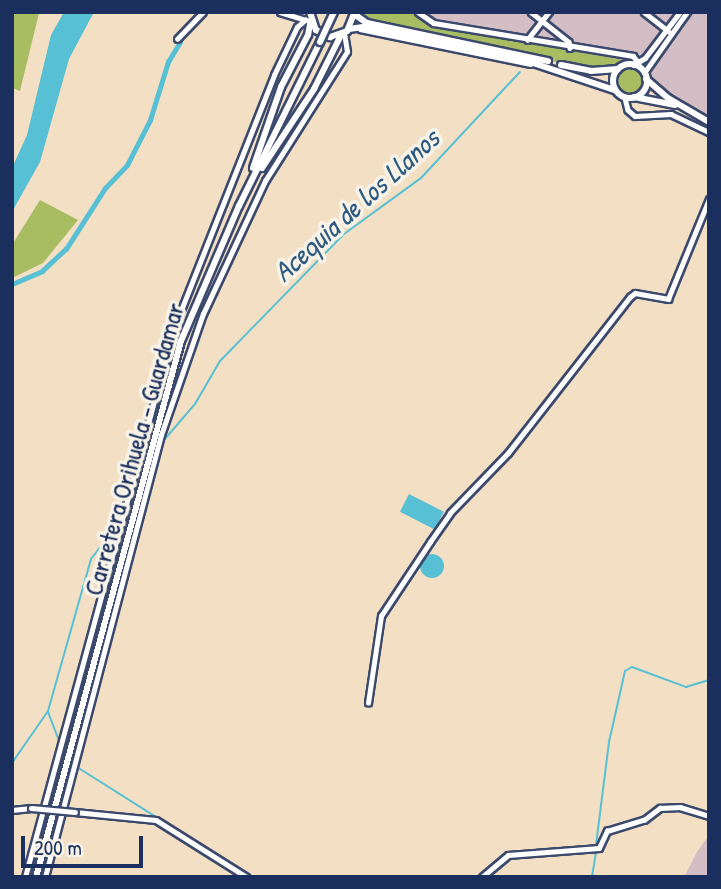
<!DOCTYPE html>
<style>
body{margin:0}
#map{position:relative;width:721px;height:889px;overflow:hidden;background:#f3dfc3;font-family:"Patrick Hand",sans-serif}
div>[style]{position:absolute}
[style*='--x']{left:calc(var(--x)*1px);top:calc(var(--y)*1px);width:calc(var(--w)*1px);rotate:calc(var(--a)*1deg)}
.industrial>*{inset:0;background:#d2bec4}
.green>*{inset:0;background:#a8bd61}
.round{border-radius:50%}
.water>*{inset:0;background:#57c0d4;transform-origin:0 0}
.stream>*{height:2px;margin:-1px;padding:0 1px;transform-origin:1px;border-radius:1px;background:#57c0d4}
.canal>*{height:4.5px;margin:-2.25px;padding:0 2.25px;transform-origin:2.25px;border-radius:2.25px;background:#57c0d4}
.roads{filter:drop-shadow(2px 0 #3b496d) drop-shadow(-2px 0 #3b496d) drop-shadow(0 2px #3b496d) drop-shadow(0 -2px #3b496d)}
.minor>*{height:4.5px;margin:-2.25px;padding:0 2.25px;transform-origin:2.25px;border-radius:2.25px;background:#fff}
.secondary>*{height:6px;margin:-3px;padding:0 3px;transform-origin:3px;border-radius:3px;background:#fff}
.secondary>.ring{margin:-3px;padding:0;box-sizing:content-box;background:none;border:6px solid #fff;border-radius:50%}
.primary>*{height:6px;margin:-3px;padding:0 3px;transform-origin:3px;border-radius:3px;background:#fff}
.bridges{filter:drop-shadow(2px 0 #3b496d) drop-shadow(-2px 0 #3b496d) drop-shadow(0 2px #3b496d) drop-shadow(0 -2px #3b496d)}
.minor-bridge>*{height:4.5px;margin:-2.25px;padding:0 2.25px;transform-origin:2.25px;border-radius:2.25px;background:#fff}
.primary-bridge>*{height:6px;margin:-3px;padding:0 3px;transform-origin:3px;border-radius:3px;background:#fff}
span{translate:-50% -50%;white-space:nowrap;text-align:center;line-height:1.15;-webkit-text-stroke:7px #f7f3e8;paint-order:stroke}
.street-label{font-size:26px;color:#1b2f5e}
.water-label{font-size:28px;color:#2d5a81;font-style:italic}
.frame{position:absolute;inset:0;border:14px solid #1b2f5e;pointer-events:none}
.scale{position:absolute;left:21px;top:836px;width:122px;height:32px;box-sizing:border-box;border:4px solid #1b2f5e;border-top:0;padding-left:9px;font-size:21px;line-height:24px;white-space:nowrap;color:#1b2f5e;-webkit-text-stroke:5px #f7f3e8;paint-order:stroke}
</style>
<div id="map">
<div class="industrial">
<i style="clip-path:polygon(709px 12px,709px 117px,674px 100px,649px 80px,641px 64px,608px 69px,573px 66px,367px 21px,360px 13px)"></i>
<i style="clip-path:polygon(709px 835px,709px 877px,684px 877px,697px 852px)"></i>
</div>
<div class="green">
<i style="clip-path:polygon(12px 12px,39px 13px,20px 91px,12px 88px)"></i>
<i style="clip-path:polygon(414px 12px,432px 26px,635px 62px,608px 68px,575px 66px,367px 20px,361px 14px)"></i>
<i class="round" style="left:617px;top:68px;width:26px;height:26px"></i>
<i style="clip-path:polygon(40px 200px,78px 220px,43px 263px,12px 278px,12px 245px)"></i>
</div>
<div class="water">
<i style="clip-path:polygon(64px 12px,94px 12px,69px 59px,40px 162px,12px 212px,12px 168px,27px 135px,51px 35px)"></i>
<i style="left:409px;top:494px;width:39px;height:20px;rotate:27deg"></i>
<i class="round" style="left:420px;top:554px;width:24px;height:24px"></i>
</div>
<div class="stream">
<i style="--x:145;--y:513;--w:75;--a:-75.4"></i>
<i style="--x:164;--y:440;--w:48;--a:-49.3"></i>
<i style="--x:195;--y:404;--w:50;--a:-59.8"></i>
<i style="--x:220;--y:361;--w:177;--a:-45.7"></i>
<i style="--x:344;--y:234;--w:95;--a:-36"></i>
<i style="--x:421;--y:178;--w:145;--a:-47"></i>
<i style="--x:48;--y:712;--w:30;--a:69"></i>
<i style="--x:12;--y:763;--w:63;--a:-55.3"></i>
<i style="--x:48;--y:711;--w:158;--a:-74.2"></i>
<i style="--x:91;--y:559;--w:43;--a:-52.6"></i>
<i style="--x:77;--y:767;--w:170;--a:32.3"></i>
<i style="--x:596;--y:845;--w:104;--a:-82.8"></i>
<i style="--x:609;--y:742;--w:73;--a:-77.3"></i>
<i style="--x:625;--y:671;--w:8;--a:-30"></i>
<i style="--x:632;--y:667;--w:58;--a:20.3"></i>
<i style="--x:686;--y:687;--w:24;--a:-17"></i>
<i style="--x:592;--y:877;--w:24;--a:-81"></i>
</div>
<div class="canal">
<i style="--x:12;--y:284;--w:33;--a:-23"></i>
<i style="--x:42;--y:271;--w:33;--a:-43"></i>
<i style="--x:66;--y:249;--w:72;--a:-57.4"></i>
<i style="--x:105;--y:188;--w:32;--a:-46"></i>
<i style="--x:127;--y:165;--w:51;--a:-62.9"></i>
<i style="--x:150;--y:120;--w:61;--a:-72.8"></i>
<i style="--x:168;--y:62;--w:23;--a:-59"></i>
</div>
<div class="roads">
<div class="minor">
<i style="--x:280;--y:12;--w:27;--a:17"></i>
<i style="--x:418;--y:12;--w:19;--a:35"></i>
<i style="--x:434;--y:23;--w:202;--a:9.4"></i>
<i style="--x:633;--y:56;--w:9;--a:49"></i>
<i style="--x:531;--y:12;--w:48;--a:38.3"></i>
<i style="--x:569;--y:42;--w:6;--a:81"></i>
<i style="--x:644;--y:12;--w:31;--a:38"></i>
<i style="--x:360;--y:29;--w:174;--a:11.6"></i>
<i style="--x:177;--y:39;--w:37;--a:-46"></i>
<i style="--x:527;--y:40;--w:36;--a:-52"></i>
<i style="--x:633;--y:65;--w:14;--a:-30"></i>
<i style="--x:645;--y:58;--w:58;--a:-52.7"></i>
<i style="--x:644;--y:73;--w:75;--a:-54.8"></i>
<i style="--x:625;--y:98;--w:12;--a:76"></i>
<i style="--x:628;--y:110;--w:9;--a:41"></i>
<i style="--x:635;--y:116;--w:36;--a:-3"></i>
<i style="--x:671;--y:114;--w:42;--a:25.3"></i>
<i style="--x:368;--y:703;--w:88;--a:-81.5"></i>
<i style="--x:381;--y:616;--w:89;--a:-56.5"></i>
<i style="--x:430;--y:542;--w:35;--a:-55"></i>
<i style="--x:450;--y:513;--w:83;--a:-46"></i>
<i style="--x:508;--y:453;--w:198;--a:-52"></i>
<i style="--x:630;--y:297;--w:6;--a:-39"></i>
<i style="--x:635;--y:293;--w:34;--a:10"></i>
<i style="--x:668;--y:299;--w:108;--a:-67.7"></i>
<i style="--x:12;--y:810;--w:19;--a:-6"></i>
<i style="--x:75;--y:812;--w:81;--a:5.6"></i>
<i style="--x:156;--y:820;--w:107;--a:32.1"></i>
<i style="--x:25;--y:877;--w:569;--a:-74.82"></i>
<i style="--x:174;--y:328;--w:272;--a:-68.4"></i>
<i style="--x:274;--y:75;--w:53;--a:-64.4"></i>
<i style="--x:297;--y:27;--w:11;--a:-41"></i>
<i style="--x:45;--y:877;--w:457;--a:-75.3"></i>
<i style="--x:161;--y:435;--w:128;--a:-70.9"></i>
<i style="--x:203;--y:314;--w:147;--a:-65"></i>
<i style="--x:265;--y:181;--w:153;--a:-57.6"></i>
<i style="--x:347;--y:52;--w:18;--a:-99"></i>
<i style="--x:482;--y:877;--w:34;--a:-40"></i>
<i style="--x:508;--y:855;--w:91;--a:-4.4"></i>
<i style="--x:599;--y:848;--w:19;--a:-65"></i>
<i style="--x:607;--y:831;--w:39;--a:-17"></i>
<i style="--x:644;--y:820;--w:20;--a:-37"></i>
<i style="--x:660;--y:808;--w:20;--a:-3"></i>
<i style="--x:680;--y:807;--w:30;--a:17"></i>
</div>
<div class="secondary">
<i style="--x:310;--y:12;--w:19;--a:72"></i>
<i style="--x:316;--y:30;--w:16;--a:27"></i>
<i style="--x:330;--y:37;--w:18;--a:-19"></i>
<i style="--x:347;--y:31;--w:18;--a:-68"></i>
<i style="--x:354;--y:14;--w:16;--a:35"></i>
<i style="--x:367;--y:23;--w:185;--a:11.9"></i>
<i style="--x:349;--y:29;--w:14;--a:-8"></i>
<i style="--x:363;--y:27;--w:158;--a:11.3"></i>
<i style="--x:518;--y:58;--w:102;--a:18.3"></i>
<i class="ring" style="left:613px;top:64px;width:28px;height:28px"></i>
<i style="--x:561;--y:65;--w:31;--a:11"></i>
<i style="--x:591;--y:71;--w:27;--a:-4"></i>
<i style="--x:646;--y:79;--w:29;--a:41"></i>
<i style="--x:668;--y:98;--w:48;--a:30.3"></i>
<i style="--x:634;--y:97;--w:42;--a:11"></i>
</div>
<div class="primary">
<i style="--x:253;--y:168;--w:86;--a:-70.9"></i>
<i style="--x:281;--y:87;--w:59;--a:-62.6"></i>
<i style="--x:308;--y:35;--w:15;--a:-79"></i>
<i style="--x:262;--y:168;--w:95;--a:-56.6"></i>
<i style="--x:314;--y:89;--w:60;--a:-63.4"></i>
<i style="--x:36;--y:877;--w:555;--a:-74.86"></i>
<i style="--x:181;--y:341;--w:147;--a:-66.8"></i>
<i style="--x:239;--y:206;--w:183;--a:-63.7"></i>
</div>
</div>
<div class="bridges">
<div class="minor-bridge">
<i style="--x:31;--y:808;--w:44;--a:5.2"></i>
</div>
<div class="primary-bridge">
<i style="--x:320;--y:42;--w:33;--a:-65"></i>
</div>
</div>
<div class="street-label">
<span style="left:134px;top:449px;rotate:-74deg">Carretera Orihuela - Guardamar</span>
</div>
<div class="water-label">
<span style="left:356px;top:205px;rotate:-42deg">Acequia de los Llanos</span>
</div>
<div class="frame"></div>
<div class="scale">200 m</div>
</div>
